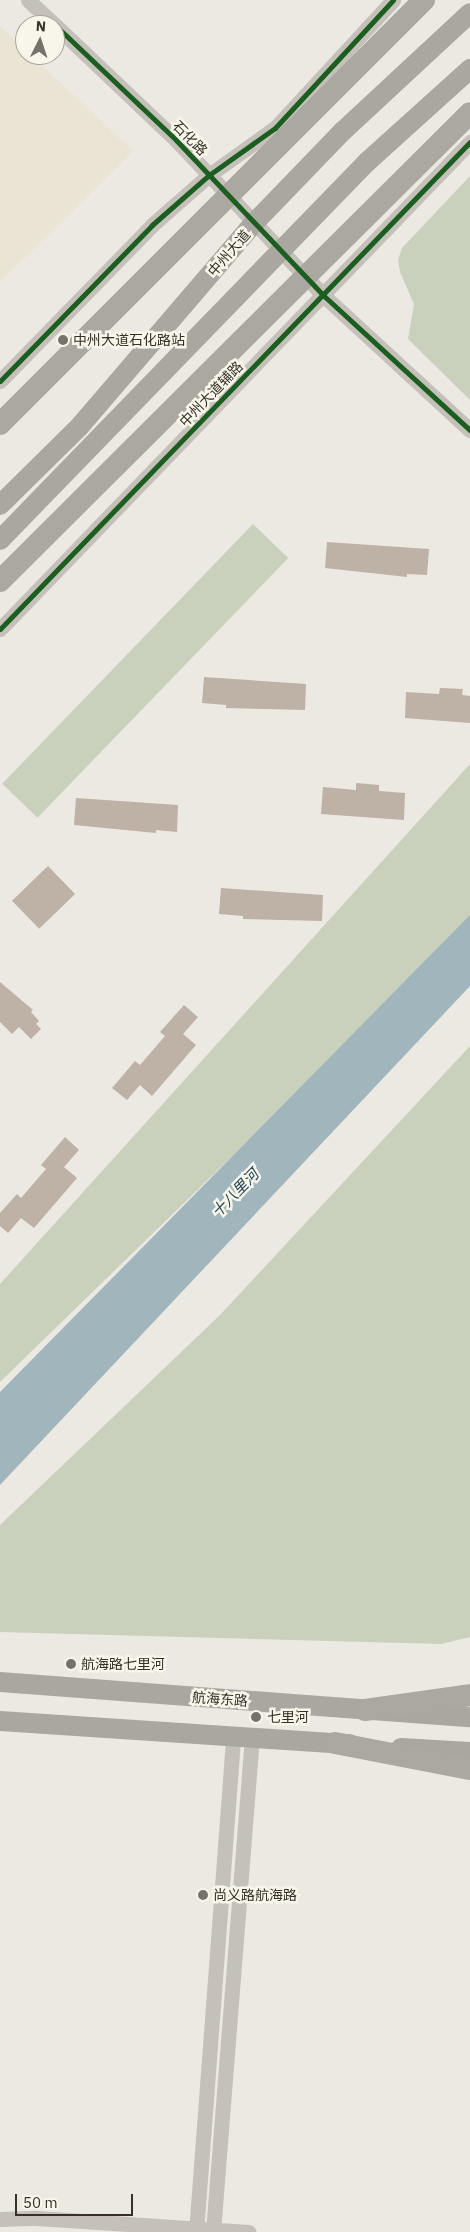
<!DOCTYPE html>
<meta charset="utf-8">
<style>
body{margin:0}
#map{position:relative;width:470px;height:2232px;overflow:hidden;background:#ece9e2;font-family:"IBM Plex Sans","Noto Sans SC",sans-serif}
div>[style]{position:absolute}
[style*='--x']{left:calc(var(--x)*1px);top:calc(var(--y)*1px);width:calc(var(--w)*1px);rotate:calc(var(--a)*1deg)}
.green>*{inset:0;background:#c9d1bd;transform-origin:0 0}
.plaza>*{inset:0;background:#e9e4d3}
.water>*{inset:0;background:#a0b6bc}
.building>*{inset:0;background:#beb1a5;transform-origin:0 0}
.minor>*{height:15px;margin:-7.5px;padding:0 7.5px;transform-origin:7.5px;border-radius:7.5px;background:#c5c1ba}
.major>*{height:20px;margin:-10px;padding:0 10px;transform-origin:10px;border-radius:10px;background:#aaa6a0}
.highway>*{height:22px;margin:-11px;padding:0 11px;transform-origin:11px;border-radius:11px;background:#aba8a1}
.highway-bridge>*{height:22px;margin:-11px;padding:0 11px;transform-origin:11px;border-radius:11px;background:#aba8a1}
.cycleway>*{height:5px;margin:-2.5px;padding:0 2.5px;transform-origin:2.5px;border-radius:2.5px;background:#1b5e20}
.dots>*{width:14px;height:14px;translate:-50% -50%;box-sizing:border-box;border:2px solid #f8f5ea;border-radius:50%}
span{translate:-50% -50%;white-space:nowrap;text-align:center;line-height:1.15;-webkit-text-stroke:5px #f8f5ea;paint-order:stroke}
.street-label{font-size:14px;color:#363029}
.poi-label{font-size:14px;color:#363029}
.left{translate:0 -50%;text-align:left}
.water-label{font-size:15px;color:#224654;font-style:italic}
.north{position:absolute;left:15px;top:15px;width:50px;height:50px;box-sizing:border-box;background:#f8f5ea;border:1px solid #aaa69d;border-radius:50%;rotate:4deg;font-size:14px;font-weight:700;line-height:20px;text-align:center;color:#363029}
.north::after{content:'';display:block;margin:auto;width:18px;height:22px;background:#76716a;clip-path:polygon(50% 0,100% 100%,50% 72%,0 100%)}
.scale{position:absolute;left:15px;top:2194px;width:118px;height:22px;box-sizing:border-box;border:2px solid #363029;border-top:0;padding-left:6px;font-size:15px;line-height:18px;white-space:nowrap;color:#363029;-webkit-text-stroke:4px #f8f5ea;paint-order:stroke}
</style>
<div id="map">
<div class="green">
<i style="clip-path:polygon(470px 176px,470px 400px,408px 339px,414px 304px,400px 272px,398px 260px,402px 248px)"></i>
<i style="left:253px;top:524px;width:49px;height:361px;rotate:44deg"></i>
<i style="clip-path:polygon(470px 764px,470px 925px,0 1382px,0 1284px)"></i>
<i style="clip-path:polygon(470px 1046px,470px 1637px,441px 1644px,0 1632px,0 1525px,220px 1315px)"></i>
</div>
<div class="plaza">
<i style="clip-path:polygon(0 26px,25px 49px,25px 55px,31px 55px,133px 151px,0 282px)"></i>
</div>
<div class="water">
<i style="clip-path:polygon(470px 915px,470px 986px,0 1485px,0 1392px)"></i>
</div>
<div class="building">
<i style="clip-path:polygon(327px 542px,429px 549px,427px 575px,407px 574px,407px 577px,325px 568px)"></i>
<i style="clip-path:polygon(204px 677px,306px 684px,305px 710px,226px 708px,226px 705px,202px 703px)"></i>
<i style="clip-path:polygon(440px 688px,463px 689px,462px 695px,470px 696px,470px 723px,405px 718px,406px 692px,439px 694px)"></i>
<i style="clip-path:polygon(356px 783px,379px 785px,379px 791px,405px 793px,404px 820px,321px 814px,323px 787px,356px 790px)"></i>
<i style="clip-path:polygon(76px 798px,178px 805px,177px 832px,156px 830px,156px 833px,74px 825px)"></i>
<i style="left:48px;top:866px;width:39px;height:50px;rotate:46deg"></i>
<i style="clip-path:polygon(221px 888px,323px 895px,322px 921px,243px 919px,243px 916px,219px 914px)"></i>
<i style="clip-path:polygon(0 982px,33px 1010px,31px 1012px,39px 1021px,36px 1024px,41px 1029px,31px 1039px,19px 1027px,12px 1034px,0 1022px)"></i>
<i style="clip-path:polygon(184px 1005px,198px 1017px,183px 1034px,196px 1045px,152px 1096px,140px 1085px,127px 1100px,112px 1088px,135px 1061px,140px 1065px,165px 1036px,160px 1032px)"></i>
<i style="clip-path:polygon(65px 1137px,79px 1150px,64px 1167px,77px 1178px,34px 1228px,21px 1218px,8px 1233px,0 1226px,0 1213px,17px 1194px,21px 1198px,46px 1169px,41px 1165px)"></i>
</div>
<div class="minor">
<i style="--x:28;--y:0;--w:37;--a:43"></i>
<i style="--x:55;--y:25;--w:167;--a:43.5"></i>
<i style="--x:176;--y:140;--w:214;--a:46.5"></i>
<i style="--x:323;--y:295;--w:200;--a:42.6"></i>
<i style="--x:0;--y:381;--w:218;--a:-45.7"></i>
<i style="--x:152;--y:225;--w:76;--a:-41.3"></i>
<i style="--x:209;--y:175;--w:81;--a:-35.5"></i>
<i style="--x:275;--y:128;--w:174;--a:-47.3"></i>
<i style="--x:0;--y:629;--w:677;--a:-46.02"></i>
<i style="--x:0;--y:2219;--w:37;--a:-2"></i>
<i style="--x:37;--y:2218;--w:212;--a:3.8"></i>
<i style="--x:196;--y:2232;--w:496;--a:-85.7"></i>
<i style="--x:213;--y:2232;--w:496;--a:-85.5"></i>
</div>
<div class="major">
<i style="--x:0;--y:505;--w:112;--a:-44.6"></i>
<i style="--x:80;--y:426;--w:269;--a:-49.4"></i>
<i style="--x:255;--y:222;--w:127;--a:-46"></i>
<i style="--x:343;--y:131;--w:173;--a:-42.9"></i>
<i style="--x:0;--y:540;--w:527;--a:-45.85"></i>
<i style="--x:367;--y:162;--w:139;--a:-42.1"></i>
<i style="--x:0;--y:1682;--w:471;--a:4.3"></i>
<i style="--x:0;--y:1721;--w:351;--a:3.8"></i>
<i style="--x:401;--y:1748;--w:69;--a:3.3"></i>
</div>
<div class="highway">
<i style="--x:365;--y:1710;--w:106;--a:-8.1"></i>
<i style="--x:335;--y:1743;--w:137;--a:10.9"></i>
</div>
<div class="highway-bridge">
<i style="--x:0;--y:424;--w:600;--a:-45"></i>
<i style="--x:0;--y:581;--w:663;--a:-44.88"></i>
</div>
<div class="cycleway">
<i style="--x:55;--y:25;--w:167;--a:43.5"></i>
<i style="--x:176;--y:140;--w:214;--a:46.5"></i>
<i style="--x:323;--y:295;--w:200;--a:42.6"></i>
<i style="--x:0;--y:381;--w:218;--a:-45.7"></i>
<i style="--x:152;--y:225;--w:76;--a:-41.3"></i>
<i style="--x:209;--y:175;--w:81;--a:-35.5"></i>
<i style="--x:275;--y:128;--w:174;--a:-47.3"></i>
<i style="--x:0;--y:629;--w:677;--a:-46.02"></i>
</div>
<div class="dots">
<i style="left:63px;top:340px;background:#76716a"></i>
<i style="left:71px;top:1664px;background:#76716a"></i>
<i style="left:256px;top:1717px;background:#76716a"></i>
<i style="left:203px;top:1895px;background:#76716a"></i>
</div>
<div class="street-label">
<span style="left:190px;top:138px;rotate:45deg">石化路</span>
<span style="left:229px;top:253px;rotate:-49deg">中州大道</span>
<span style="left:211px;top:394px;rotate:-46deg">中州大道辅路</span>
<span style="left:220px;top:1699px;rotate:4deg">航海东路</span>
</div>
<div class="poi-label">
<span class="left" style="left:73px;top:340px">中州大道石化路站</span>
<span class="left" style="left:81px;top:1664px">航海路七里河</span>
<span class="left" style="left:267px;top:1717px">七里河</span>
<span class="left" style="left:213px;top:1895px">尚义路航海路</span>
</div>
<div class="water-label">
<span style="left:235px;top:1193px;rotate:-46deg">十八里河</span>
</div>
<div class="north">N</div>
<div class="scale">50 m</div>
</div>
